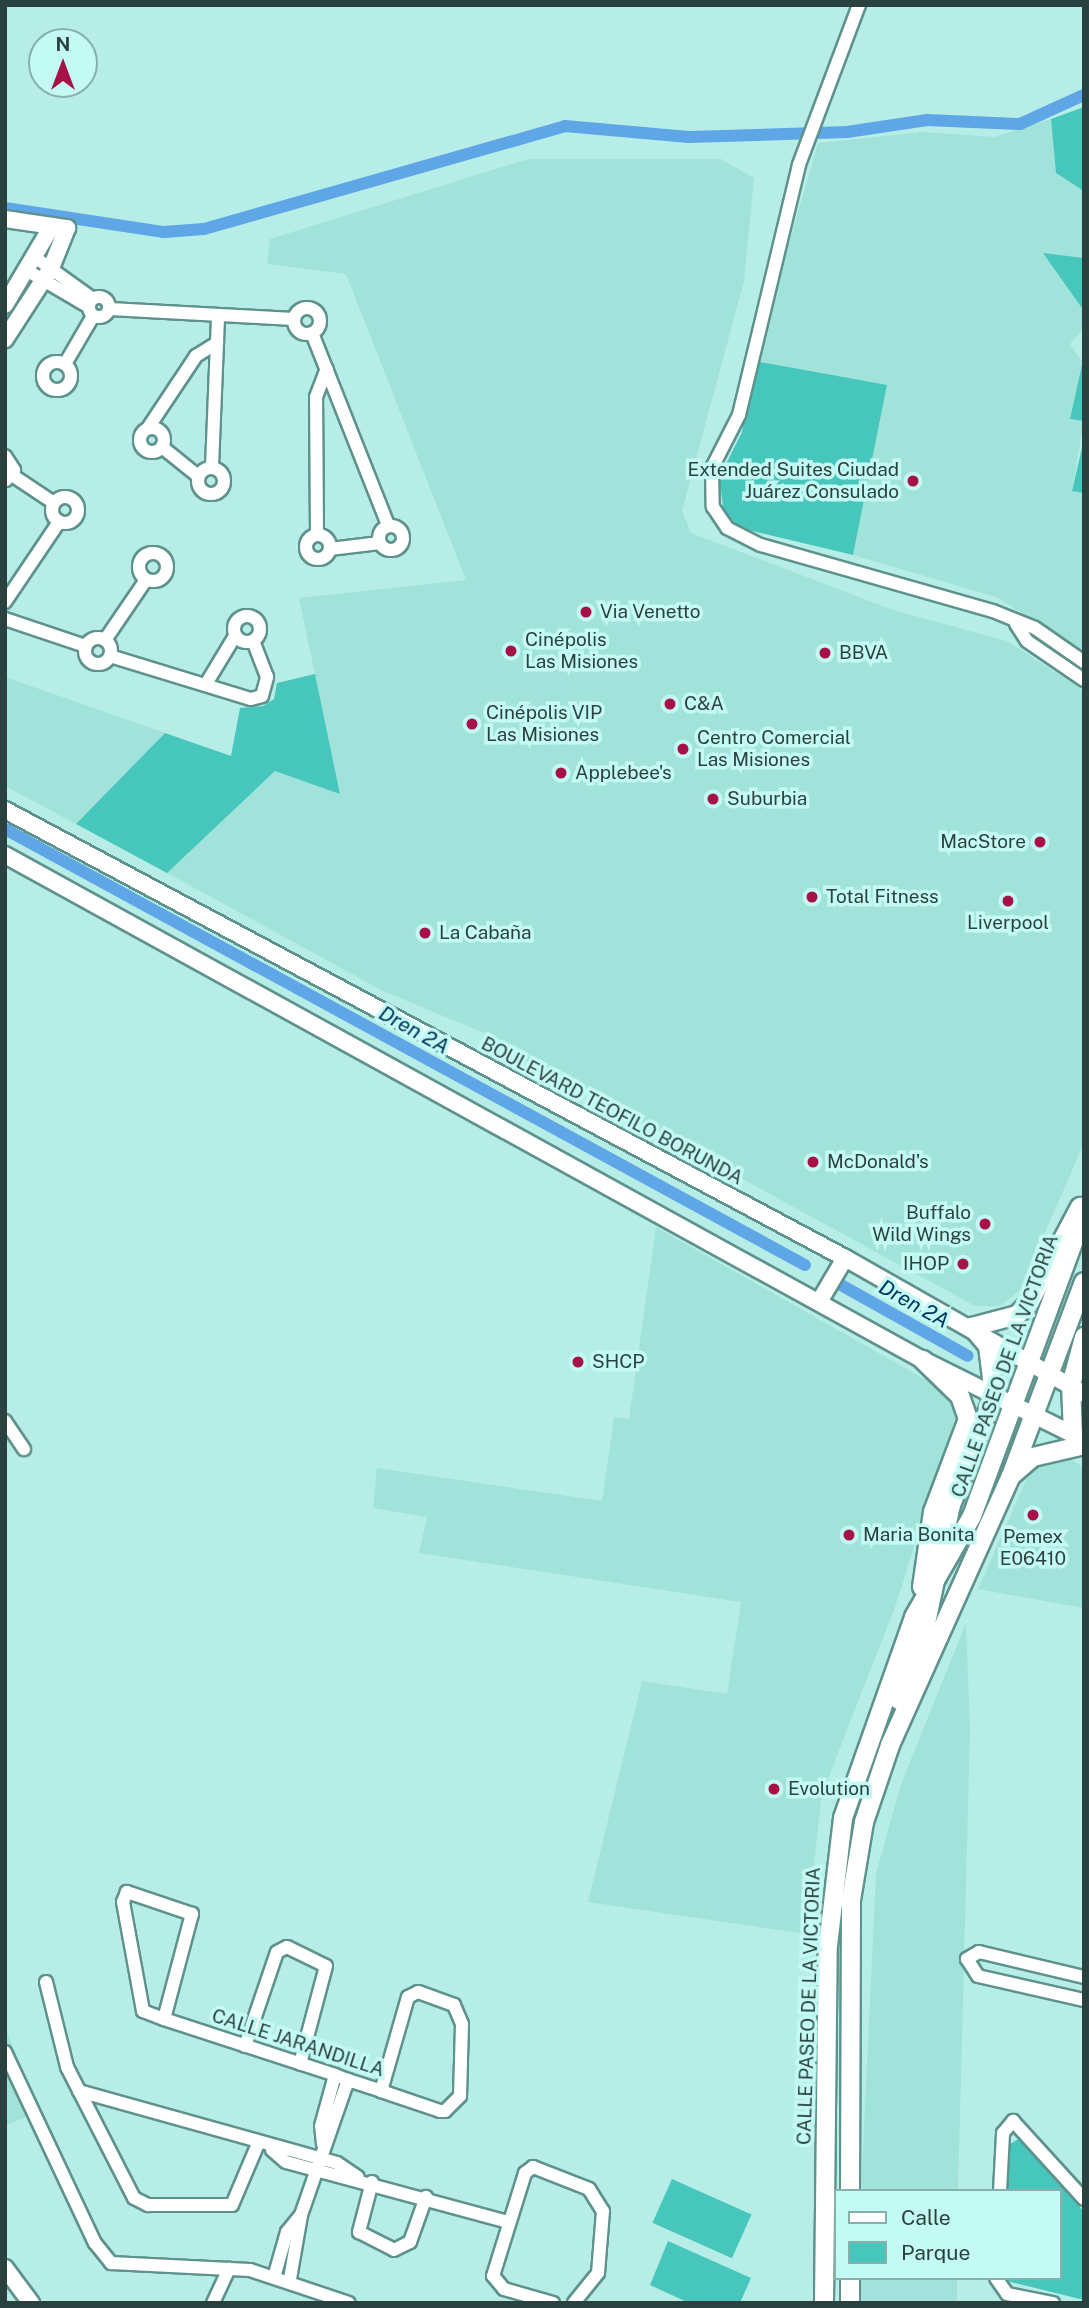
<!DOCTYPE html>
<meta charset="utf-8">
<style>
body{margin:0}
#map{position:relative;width:1089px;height:2308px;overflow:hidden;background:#b6ede7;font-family:"Public Sans",sans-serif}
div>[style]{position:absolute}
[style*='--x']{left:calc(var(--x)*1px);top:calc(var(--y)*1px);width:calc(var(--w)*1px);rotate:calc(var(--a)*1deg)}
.built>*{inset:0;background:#a1e2db;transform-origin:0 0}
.green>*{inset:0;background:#47c6bc;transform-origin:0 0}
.canal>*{height:12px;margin:-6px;padding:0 6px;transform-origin:6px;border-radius:6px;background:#5fa6e7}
.roads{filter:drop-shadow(2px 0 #5e928d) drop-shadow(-2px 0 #5e928d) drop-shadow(0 2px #5e928d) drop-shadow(0 -2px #5e928d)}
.street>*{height:12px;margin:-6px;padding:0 6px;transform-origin:6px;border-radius:6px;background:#fff}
.street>.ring{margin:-6px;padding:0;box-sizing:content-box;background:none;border:12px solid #fff;border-radius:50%}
.secondary>*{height:16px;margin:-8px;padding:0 8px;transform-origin:8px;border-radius:8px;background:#fff}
.primary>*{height:18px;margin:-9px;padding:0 9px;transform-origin:9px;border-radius:9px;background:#fff}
.dots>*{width:19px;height:19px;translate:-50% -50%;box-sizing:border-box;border:4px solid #c3faf4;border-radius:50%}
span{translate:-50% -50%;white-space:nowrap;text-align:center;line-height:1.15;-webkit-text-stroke:7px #c3faf4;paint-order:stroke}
.poi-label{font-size:19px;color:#2b413f}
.right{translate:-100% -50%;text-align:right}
.left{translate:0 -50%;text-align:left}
.street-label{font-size:19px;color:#2b413f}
.water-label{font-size:21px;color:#003660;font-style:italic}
.frame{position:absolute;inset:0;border:7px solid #2b413f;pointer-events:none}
.legend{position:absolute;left:834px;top:2189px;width:228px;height:91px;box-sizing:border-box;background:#c3faf4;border:2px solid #86b0ac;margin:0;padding:9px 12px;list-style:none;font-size:21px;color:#2b413f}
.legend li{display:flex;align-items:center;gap:14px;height:35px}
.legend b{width:35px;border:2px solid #86b0ac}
.north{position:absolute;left:28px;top:28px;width:70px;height:70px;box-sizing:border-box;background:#c3faf4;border:2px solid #86b0ac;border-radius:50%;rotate:0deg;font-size:19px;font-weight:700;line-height:28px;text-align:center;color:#2b413f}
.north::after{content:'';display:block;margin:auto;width:24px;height:32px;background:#a61148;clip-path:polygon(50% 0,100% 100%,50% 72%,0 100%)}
</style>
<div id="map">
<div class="built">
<i style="clip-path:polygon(1051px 119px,1056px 173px,1084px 191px,1084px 258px,1044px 254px,1084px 311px,1084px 327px,1070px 344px,1082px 361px,1070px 418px,1084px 421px,1072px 490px,1084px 493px,1084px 651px,996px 597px,853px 555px,887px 386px,755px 361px,818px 143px,923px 132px,994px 137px)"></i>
<i style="clip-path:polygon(528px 159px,721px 159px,754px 178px,744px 281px,682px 511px,691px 533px,893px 610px,1007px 641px,1084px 691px,1084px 1143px,1020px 1290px,1000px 1306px,975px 1306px,508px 1051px,506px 1042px,383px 991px,167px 873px,275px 771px,340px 793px,299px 598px,466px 580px,346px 274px,267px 264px,270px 239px)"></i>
<i style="clip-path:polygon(5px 677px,165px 733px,76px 824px,5px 786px)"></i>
<i style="clip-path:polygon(656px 1227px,944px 1390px,956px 1415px,895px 1607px,822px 1794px,806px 1934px,588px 1902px,642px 1681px,727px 1694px,741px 1602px,419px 1553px,427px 1517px,373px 1508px,377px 1468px,602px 1501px,614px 1417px,629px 1419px)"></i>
<i style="clip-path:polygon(1067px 1458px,1084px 1467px,1084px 1608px,978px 1589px,1031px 1469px)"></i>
<i style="clip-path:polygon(966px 1623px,970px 1730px,958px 2191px,861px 2191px,876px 1874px,901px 1784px)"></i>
<i style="clip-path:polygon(5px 2027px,39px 2111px,5px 2126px)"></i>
<i style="left:859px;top:2278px;width:98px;height:25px"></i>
</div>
<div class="green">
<i style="clip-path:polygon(1084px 107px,1084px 191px,1056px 173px,1051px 119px)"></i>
<i style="clip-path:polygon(1043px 253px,1084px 258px,1084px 311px)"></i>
<i style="clip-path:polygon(755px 361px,887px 385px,853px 555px,740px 528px,724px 512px,719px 478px,742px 432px)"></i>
<i style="clip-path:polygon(1082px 364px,1084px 365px,1084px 421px,1070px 419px)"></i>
<i style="clip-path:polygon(1084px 439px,1084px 493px,1072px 491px)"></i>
<i style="clip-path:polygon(315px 674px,340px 794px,275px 771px,167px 873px,76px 824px,165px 733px,231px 756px,240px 708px,263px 706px,274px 699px,277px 683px)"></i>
<i style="clip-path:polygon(1022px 2137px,1084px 2212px,1084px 2300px,1003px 2280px,1059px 2278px,1059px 2191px,1007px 2191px,1010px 2144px)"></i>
<i style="left:672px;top:2179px;width:87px;height:48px;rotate:24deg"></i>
<i style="clip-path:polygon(668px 2241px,751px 2278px,740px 2303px,689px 2303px,650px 2285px)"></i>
</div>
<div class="canal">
<i style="--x:5;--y:208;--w:161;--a:8.6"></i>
<i style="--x:164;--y:232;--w:40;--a:-4.3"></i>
<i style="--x:204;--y:229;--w:375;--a:-15.9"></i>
<i style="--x:565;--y:126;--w:124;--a:5.1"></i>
<i style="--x:689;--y:137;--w:158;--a:-1.8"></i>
<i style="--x:847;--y:132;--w:81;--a:-8.5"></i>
<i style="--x:927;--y:120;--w:93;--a:2.5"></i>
<i style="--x:1020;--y:124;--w:70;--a:-24.4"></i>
<i style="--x:5;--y:829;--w:911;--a:28.59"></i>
<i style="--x:841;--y:1285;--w:145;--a:29.2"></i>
</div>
<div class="roads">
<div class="street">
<i style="--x:859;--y:5;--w:171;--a:110.6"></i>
<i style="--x:799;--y:165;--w:257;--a:103.5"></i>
<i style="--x:739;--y:415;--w:59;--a:117"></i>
<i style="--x:712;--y:468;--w:39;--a:89"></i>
<i style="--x:713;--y:507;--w:25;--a:56"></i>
<i style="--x:727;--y:528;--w:38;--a:27"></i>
<i style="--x:761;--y:545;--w:241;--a:15.9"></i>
<i style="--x:993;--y:611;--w:45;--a:22"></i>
<i style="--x:1035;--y:628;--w:60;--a:34.8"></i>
<i style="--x:36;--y:258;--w:70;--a:35.7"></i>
<i style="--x:28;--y:271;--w:71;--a:30.5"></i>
<i class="ring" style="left:89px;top:297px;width:8px;height:8px"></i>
<i class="ring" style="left:294px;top:308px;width:14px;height:14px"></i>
<i style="--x:110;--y:309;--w:184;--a:3.1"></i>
<i style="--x:312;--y:333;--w:206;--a:68.4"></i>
<i class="ring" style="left:43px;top:362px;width:16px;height:16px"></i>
<i style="--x:65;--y:364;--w:56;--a:-59.7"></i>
<i class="ring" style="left:140px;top:428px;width:12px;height:12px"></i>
<i style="--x:148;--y:428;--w:87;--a:-56.3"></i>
<i style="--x:196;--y:356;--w:25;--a:-32"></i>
<i style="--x:162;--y:447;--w:46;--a:38.9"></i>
<i style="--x:5;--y:456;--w:17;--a:57"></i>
<i style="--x:14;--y:470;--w:13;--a:129"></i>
<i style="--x:212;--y:467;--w:152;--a:-87.7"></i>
<i class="ring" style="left:198px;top:468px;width:14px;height:14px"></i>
<i style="--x:12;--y:475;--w:50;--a:33.7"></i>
<i class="ring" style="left:52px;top:497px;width:14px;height:14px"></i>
<i class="ring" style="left:379px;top:526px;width:12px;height:12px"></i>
<i style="--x:317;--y:534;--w:137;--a:-90.4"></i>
<i style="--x:316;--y:397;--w:30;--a:-69"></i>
<i class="ring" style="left:306px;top:535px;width:12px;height:12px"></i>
<i style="--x:330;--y:549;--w:50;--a:-6.8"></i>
<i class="ring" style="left:139px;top:553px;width:16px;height:16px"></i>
<i style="--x:5;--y:602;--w:97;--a:-56"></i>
<i class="ring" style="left:234px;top:616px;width:14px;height:14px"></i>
<i style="--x:5;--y:619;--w:84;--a:18.6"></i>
<i style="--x:1016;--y:624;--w:20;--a:57"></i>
<i style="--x:1027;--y:641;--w:69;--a:34.4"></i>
<i class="ring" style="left:85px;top:638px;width:14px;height:14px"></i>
<i style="--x:105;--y:640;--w:73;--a:-55.7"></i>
<i style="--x:110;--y:656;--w:147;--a:17"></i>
<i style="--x:251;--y:699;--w:11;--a:-15"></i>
<i style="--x:262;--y:696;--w:20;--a:-75"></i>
<i style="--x:267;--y:677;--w:39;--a:-111"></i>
<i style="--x:206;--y:684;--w:56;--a:-58.9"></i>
<i style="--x:5;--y:1421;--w:34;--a:56"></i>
<i style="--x:1084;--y:1977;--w:108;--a:-166.6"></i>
<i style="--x:979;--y:1952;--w:14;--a:150"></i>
<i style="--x:967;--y:1959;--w:20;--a:57"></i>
<i style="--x:978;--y:1976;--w:109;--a:12.8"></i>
<i style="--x:46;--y:1982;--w:88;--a:76.1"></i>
<i style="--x:67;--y:2067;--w:147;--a:62.9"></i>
<i style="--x:134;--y:2198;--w:16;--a:27"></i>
<i style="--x:148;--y:2205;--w:84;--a:0"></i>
<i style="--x:232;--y:2205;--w:64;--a:-67"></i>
<i style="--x:164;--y:2019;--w:109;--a:-75.1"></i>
<i style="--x:192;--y:1914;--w:69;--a:-161.3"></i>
<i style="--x:127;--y:1892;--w:11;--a:112"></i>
<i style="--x:123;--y:1902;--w:111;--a:79.6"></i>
<i style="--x:143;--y:2011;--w:22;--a:21"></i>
<i style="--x:164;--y:2019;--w:180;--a:18.1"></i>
<i style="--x:335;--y:2075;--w:14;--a:21"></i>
<i style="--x:348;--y:2080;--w:35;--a:18"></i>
<i style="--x:381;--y:2091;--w:62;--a:18.7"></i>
<i style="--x:440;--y:2111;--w:5;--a:0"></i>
<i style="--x:445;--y:2111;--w:21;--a:-45"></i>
<i style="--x:460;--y:2096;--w:72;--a:-88.4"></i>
<i style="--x:462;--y:2024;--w:21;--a:-113"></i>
<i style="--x:454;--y:2005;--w:38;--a:-160"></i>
<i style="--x:418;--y:1992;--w:11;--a:153"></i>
<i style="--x:408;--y:1997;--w:98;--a:106"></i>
<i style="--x:245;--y:2046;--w:99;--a:-71.2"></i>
<i style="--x:277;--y:1952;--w:11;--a:-27"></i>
<i style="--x:287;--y:1947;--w:43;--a:26"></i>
<i style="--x:326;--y:1966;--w:101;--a:104.9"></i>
<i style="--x:5;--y:2052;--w:211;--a:64.8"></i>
<i style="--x:95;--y:2243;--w:26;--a:51"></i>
<i style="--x:111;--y:2263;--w:139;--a:2.9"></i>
<i style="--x:250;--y:2270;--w:104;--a:18.4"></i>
<i style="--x:79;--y:2091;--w:268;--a:15.6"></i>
<i style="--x:337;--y:2163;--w:25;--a:34"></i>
<i style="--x:323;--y:2144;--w:18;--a:-96"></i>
<i style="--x:321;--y:2126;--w:53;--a:-74.6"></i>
<i style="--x:272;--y:2150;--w:18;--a:41"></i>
<i style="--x:286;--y:2162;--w:231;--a:15.1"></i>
<i style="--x:372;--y:2182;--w:52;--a:104.6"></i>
<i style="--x:359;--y:2232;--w:39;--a:27"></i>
<i style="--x:394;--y:2250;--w:18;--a:-27"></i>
<i style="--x:410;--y:2242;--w:48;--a:-70.4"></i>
<i style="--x:1000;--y:2191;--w:58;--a:-87"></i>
<i style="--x:1003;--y:2133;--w:16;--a:-50"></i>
<i style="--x:1013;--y:2121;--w:105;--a:47.7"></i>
<i style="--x:275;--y:2274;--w:44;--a:-74.1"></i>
<i style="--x:287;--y:2232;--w:22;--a:-51"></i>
<i style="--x:996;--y:2278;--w:19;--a:55"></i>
<i style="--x:1007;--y:2294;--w:47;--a:11.1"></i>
<i style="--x:290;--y:2279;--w:65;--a:-80.2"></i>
<i style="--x:301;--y:2215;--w:143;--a:-70.8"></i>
<i style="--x:213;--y:2303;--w:38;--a:-65"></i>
<i style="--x:553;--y:2303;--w:51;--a:-164.1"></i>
<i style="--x:504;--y:2289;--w:17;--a:-130"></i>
<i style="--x:493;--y:2276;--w:108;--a:-72.7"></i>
<i style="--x:525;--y:2173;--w:10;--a:-37"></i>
<i style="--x:533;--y:2167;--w:60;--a:21.4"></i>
<i style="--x:589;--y:2189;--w:26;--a:58"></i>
<i style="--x:603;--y:2211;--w:62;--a:94.6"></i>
<i style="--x:598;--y:2273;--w:38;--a:129"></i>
</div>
<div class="secondary">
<i style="--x:5;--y:219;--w:63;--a:8.3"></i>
<i style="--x:67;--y:228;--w:43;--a:111.8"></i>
<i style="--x:51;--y:268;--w:85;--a:122.9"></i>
<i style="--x:5;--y:305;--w:92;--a:-59.3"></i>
<i style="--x:5;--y:810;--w:952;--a:28.07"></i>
<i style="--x:845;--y:1258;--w:275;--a:29.6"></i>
<i style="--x:5;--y:855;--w:1048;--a:28.82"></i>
<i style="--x:923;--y:1360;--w:178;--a:26.4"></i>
<i style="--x:819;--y:1302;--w:51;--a:-59.4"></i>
<i style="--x:5;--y:2268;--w:44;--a:53.4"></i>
</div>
<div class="primary">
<i style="--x:972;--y:1327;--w:47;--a:-14.9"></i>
<i style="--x:1017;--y:1315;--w:17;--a:-45"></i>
<i style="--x:1029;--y:1303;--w:109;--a:-62"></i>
<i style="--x:1073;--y:1434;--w:49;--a:-92.3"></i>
<i style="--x:1071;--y:1385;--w:50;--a:-74.8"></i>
<i style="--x:1011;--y:1476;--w:29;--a:-41"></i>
<i style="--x:1033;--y:1457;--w:52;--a:-13.2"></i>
<i style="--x:922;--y:1587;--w:76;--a:-81.7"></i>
<i style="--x:933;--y:1512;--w:99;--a:-69.4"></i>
<i style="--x:968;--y:1419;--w:24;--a:-109"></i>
<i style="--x:960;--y:1396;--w:52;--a:-135.8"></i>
<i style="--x:899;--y:1700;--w:77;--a:-70.1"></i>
<i style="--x:925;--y:1628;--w:126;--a:-78.1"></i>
<i style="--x:951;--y:1505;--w:118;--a:-68.6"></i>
<i style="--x:994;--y:1395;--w:49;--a:-97"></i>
<i style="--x:988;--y:1346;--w:25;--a:-130"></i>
<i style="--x:850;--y:2191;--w:291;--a:-89.8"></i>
<i style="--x:851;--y:1900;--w:79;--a:-80.5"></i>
<i style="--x:864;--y:1822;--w:81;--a:-71.3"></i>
<i style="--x:890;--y:1745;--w:295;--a:-65.8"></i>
<i style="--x:1011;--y:1476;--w:207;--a:-69.4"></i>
<i style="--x:824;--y:2303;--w:357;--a:-89.4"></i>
<i style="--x:828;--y:1946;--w:129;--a:-83.3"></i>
<i style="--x:843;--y:1818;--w:213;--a:-70.5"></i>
<i style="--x:914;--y:1617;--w:116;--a:-60.1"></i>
<i style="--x:972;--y:1516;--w:323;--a:-69.7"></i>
<i style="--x:850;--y:2303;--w:25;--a:-90"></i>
</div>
</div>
<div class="dots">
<i style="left:913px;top:481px;background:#a61148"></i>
<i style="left:586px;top:612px;background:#a61148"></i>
<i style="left:511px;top:651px;background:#a61148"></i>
<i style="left:825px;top:653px;background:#a61148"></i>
<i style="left:670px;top:704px;background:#a61148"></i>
<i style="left:472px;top:724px;background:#a61148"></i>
<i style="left:683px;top:749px;background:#a61148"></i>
<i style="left:561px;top:773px;background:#a61148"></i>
<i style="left:713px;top:799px;background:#a61148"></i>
<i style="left:1040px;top:842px;background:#a61148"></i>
<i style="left:812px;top:897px;background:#a61148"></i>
<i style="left:1008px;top:901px;background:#a61148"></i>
<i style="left:425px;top:933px;background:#a61148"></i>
<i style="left:813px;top:1162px;background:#a61148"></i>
<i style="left:985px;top:1224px;background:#a61148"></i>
<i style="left:963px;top:1264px;background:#a61148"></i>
<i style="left:578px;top:1362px;background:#a61148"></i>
<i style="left:1033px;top:1515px;background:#a61148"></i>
<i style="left:849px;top:1535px;background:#a61148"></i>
<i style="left:774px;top:1789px;background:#a61148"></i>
</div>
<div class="poi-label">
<span class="right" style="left:899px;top:481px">Extended Suites Ciudad<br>Juárez Consulado</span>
<span class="left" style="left:600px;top:612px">Via Venetto</span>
<span class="left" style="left:525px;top:651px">Cinépolis<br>Las Misiones</span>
<span class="left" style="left:839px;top:653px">BBVA</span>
<span class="left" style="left:684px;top:704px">C&amp;A</span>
<span class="left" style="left:486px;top:724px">Cinépolis VIP<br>Las Misiones</span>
<span class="left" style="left:697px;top:749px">Centro Comercial<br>Las Misiones</span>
<span class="left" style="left:575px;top:773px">Applebee's</span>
<span class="left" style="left:727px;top:799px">Suburbia</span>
<span class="right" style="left:1026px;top:842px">MacStore</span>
<span class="left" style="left:826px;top:897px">Total Fitness</span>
<span style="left:1008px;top:923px">Liverpool</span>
<span class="left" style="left:439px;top:933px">La Cabaña</span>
<span class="left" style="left:827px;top:1162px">McDonald's</span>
<span class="right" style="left:971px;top:1224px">Buffalo<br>Wild Wings</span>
<span class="right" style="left:949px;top:1264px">IHOP</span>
<span class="left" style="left:592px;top:1362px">SHCP</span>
<span class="left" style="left:863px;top:1535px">Maria Bonita</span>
<span style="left:1033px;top:1548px">Pemex<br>E06410</span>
<span class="left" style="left:788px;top:1789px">Evolution</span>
</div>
<div class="street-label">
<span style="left:612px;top:1111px;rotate:28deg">BOULEVARD TEOFILO BORUNDA</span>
<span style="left:1005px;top:1366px;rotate:-70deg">CALLE PASEO DE LA VICTORIA</span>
<span style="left:809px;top:2006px;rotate:-88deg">CALLE PASEO DE LA VICTORIA</span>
<span style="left:298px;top:2043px;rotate:18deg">CALLE JARANDILLA</span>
</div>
<div class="water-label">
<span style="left:414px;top:1030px;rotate:29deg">Dren 2A</span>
<span style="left:914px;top:1304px;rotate:29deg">Dren 2A</span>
</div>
<div class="frame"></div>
<ul class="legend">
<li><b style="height:9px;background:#fff"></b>Calle</li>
<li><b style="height:19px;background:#47c6bc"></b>Parque</li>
</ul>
<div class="north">N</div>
</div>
